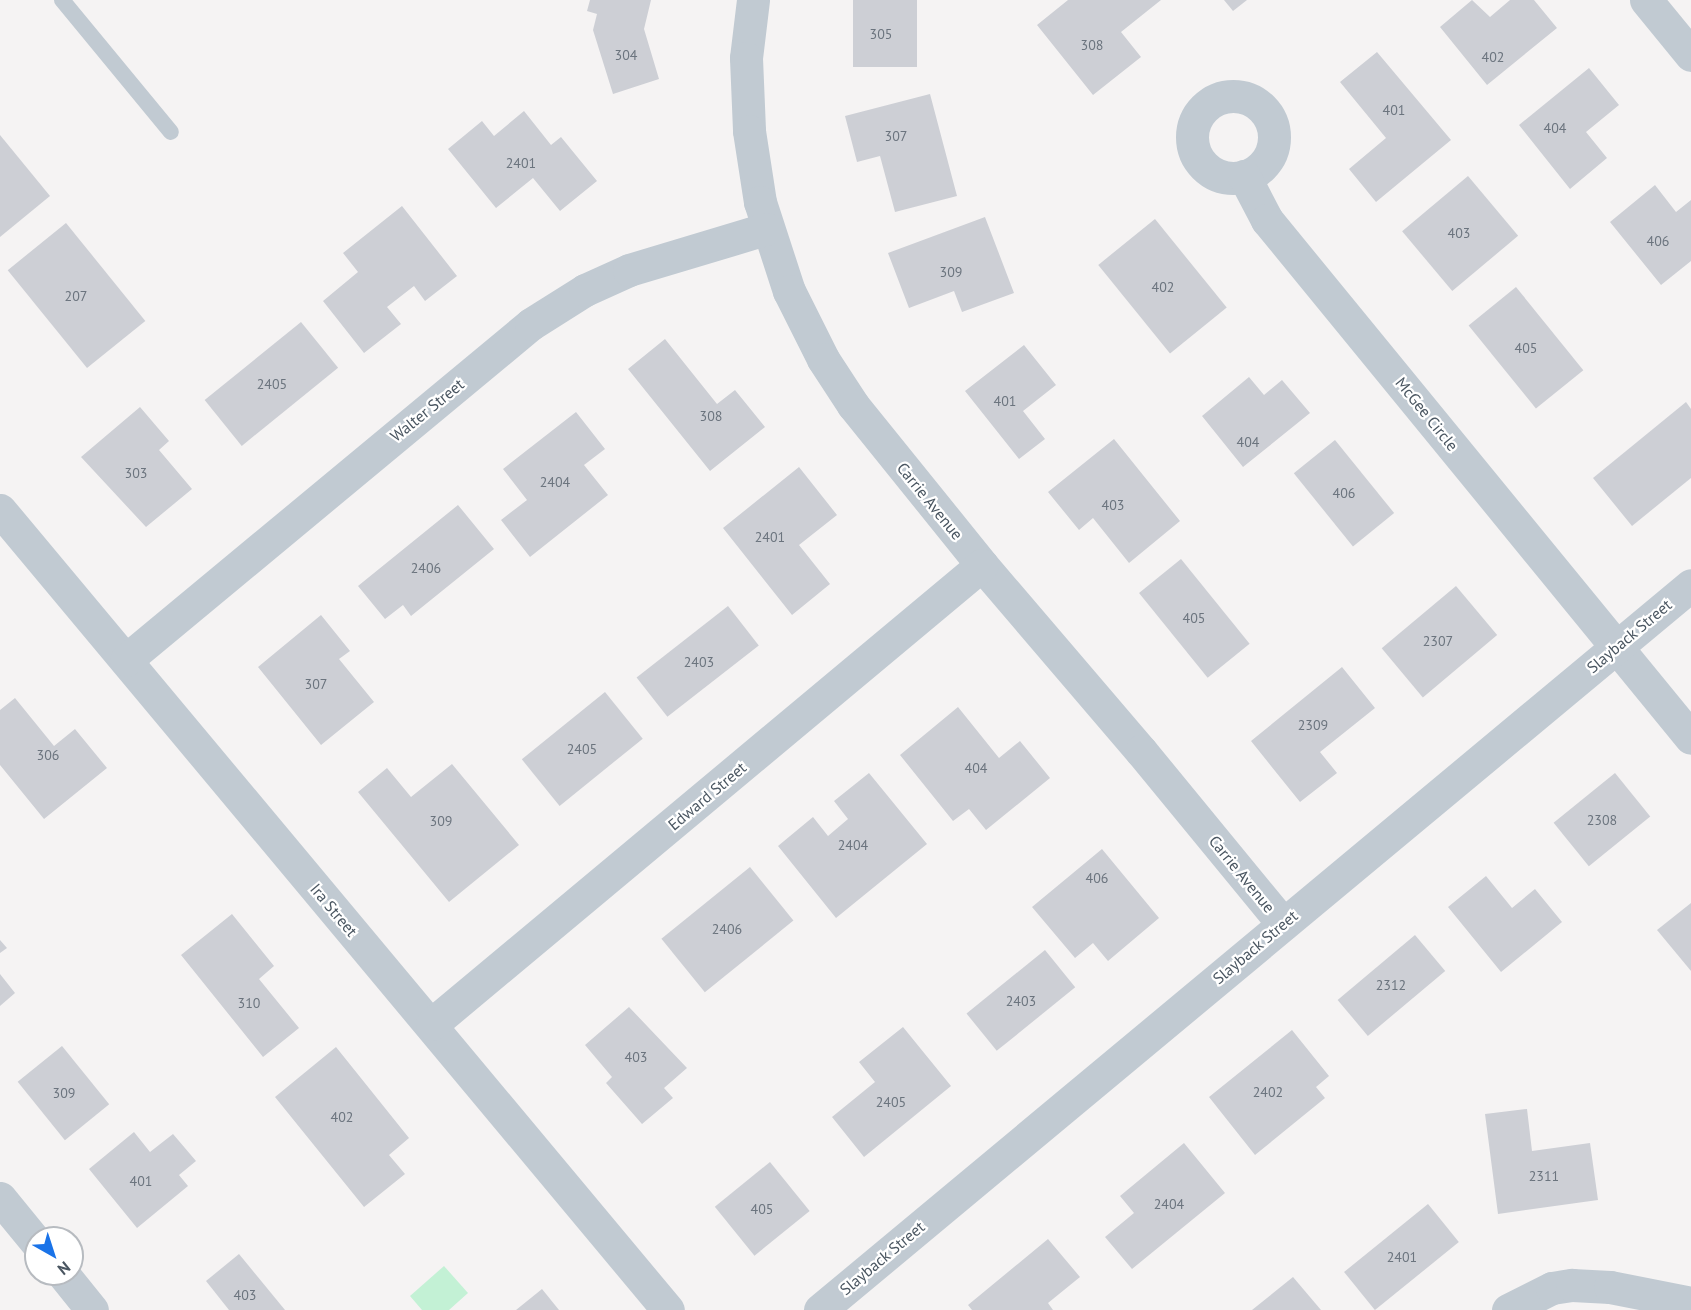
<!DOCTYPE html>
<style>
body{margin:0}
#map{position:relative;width:1691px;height:1310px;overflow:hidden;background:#f5f3f3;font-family:"PT Sans",sans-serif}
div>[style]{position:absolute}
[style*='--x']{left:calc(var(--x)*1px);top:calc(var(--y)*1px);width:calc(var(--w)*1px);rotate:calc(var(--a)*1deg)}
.green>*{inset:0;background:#c3f1d5}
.building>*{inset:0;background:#cdcfd5;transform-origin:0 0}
.service>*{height:16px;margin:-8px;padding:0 8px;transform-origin:8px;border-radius:8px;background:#c1cad2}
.minor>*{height:33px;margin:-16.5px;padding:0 16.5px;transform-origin:16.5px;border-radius:16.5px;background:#c1cad2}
.minor>.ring{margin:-16.5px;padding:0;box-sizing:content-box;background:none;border:33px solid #c1cad2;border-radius:50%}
span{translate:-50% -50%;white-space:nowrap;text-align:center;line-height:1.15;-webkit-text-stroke:4.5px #fff;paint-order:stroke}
.number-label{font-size:14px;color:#6b747e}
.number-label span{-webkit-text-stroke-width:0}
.street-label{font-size:16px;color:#4a5661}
.north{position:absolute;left:24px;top:1226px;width:60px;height:60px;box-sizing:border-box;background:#fff;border:2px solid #b7bbc0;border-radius:50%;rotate:141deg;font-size:16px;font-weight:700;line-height:24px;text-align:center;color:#4a5661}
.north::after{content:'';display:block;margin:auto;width:21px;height:27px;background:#1a73e8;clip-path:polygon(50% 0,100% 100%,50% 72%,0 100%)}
</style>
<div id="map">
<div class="green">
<i style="clip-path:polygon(444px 1266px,468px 1293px,449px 1310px,422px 1310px,410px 1296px)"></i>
</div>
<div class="building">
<i style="clip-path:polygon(590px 0,651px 0,644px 29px,659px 79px,613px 94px,593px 30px,597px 14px,587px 11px)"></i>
<i style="left:853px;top:0;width:64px;height:67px"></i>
<i style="clip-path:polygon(1068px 0,1161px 0,1121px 32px,1141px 57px,1093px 95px,1037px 25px)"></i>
<i style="clip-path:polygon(1224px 0,1247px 0,1233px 11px)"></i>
<i style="clip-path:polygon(1472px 0,1490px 17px,1510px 0,1534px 0,1557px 28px,1487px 85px,1440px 27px)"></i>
<i style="clip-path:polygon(1377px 52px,1451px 140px,1376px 202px,1349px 169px,1386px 138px,1340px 82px)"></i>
<i style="clip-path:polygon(1589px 68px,1619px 105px,1586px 132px,1607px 158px,1570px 189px,1519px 125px)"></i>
<i style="clip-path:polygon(930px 94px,957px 196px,895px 212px,880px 156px,857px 162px,845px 116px)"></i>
<i style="clip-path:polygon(524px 111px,551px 145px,561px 137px,597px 181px,560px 211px,533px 178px,496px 208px,448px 149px,482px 121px,494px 136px)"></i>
<i style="clip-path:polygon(0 135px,50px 196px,0 237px)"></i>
<i style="left:1468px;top:176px;width:78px;height:86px;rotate:50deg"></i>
<i style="clip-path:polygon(1655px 185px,1676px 212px,1691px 200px,1691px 261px,1661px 285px,1610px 222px)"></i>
<i style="clip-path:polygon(402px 206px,457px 276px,425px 301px,414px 286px,387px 307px,401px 324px,364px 353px,323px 301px,358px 272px,343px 253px)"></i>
<i style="clip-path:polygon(985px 217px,1014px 293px,962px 312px,954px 291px,909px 308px,888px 253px)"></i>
<i style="left:1155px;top:219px;width:114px;height:73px;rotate:51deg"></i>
<i style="left:66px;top:223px;width:126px;height:75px;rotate:51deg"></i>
<i style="left:1516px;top:287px;width:107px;height:61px;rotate:51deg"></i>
<i style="left:301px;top:322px;width:59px;height:124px;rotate:51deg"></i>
<i style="clip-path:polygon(665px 339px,717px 404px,735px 390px,765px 427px,710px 471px,628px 369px)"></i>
<i style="clip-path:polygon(1024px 345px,1056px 385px,1023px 411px,1045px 439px,1019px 459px,965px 391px)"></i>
<i style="clip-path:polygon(1249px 377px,1264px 395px,1282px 380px,1310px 413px,1243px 467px,1202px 416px)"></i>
<i style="clip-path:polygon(1686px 402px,1691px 409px,1691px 478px,1632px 526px,1593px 478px)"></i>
<i style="clip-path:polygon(140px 407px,169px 441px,159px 450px,192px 489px,146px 527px,81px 457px)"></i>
<i style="clip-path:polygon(576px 412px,605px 449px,584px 465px,608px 495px,530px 557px,501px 520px,527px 500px,503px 469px)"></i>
<i style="clip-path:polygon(1114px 439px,1180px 521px,1129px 563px,1093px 518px,1079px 530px,1048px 492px)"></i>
<i style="left:1335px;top:440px;width:94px;height:53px;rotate:51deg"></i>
<i style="clip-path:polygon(799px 467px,837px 515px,799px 545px,830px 584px,792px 615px,723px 528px)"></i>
<i style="clip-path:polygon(458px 505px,494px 549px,411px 616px,403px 605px,385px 619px,358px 586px)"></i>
<i style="left:1181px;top:559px;width:109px;height:54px;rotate:51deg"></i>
<i style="left:1456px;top:586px;width:64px;height:97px;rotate:50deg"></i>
<i style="left:728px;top:606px;width:50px;height:116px;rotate:52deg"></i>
<i style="clip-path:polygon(321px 615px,350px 651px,339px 659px,374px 702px,321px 745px,258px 667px)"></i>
<i style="clip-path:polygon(1342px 667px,1375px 708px,1320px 752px,1337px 773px,1300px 802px,1251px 741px)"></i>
<i style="left:605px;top:692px;width:60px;height:107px;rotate:51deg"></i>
<i style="clip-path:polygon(15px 698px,54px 746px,75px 729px,107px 768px,44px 819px,0 765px,0 710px)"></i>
<i style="clip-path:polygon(958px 707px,999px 758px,1020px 741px,1050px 778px,986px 830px,969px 809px,953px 821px,900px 755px)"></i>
<i style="clip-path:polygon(452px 764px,519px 845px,449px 902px,358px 792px,387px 768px,411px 797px)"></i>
<i style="clip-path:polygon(869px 773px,927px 844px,836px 918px,778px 846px,813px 817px,828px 836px,848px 819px,834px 801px)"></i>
<i style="left:1615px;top:773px;width:56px;height:79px;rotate:51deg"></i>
<i style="clip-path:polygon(1102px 849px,1159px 918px,1108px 961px,1093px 943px,1075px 958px,1032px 907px)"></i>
<i style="left:750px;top:867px;width:69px;height:114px;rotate:51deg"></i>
<i style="clip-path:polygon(1486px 876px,1512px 908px,1535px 889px,1562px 922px,1501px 972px,1448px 907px)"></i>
<i style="clip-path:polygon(1691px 903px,1691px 971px,1657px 930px)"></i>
<i style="clip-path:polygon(232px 914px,274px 966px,259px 979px,299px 1028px,263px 1057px,181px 955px)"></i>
<i style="left:1415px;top:935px;width:47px;height:101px;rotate:50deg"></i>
<i style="clip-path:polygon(0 940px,7px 948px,0 953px)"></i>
<i style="left:1045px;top:950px;width:48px;height:101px;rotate:51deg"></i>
<i style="clip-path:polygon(0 974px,15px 993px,0 1006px)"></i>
<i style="clip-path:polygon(629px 1007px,687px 1068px,664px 1088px,673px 1098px,642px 1124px,606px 1083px,612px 1077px,585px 1045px)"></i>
<i style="clip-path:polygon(903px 1027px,951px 1086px,864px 1157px,832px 1117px,875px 1082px,859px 1062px)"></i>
<i style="clip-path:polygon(1292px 1030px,1329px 1076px,1316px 1087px,1325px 1098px,1255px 1155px,1209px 1097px)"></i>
<i style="left:62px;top:1046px;width:75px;height:57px;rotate:51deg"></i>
<i style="clip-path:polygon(336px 1047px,409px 1138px,389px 1155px,405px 1174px,364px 1207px,275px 1097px)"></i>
<i style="clip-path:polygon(1527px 1109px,1532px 1151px,1590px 1143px,1598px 1200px,1498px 1214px,1485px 1114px)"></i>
<i style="clip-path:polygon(134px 1132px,150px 1152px,173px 1134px,196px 1161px,179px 1175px,188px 1186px,137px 1228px,89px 1169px)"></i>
<i style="clip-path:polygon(1184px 1143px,1225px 1193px,1132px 1269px,1105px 1237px,1134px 1213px,1120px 1196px)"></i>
<i style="left:770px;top:1162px;width:63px;height:71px;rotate:51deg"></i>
<i style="left:1428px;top:1204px;width:49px;height:108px;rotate:51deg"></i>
<i style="clip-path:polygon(1048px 1239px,1080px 1277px,1048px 1303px,1053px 1310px,972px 1310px,968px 1305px)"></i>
<i style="clip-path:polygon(239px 1254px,285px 1310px,229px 1310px,206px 1281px)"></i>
<i style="clip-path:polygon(1293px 1277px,1321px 1310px,1252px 1310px)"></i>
<i style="clip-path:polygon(542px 1289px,559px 1310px,516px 1310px)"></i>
</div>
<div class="service">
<i style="--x:62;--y:0;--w:171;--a:50.5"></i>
</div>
<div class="minor">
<i style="--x:753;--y:0;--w:58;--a:96.9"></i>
<i style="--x:746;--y:58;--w:73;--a:87.6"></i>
<i style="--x:749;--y:131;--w:72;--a:81.2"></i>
<i style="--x:760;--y:202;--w:94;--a:72"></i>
<i style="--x:789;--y:291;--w:76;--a:63.4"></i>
<i style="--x:823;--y:359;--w:55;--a:56.9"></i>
<i style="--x:853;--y:405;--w:206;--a:51.1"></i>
<i style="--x:982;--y:565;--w:245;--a:49.5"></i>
<i style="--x:1141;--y:751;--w:224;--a:50.6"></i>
<i style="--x:1646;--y:0;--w:71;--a:50.7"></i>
<i class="ring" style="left:1192px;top:96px;width:49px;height:49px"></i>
<i style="--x:1244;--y:176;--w:50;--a:62.4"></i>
<i style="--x:1267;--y:220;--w:669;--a:50.7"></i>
<i style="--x:0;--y:510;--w:1042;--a:50.14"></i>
<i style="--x:126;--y:660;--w:526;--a:-39.68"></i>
<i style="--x:531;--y:324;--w:64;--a:-32.2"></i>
<i style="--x:585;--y:290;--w:48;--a:-24.4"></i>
<i style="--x:629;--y:270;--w:143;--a:-16.7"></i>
<i style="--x:432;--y:1024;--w:716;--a:-39.85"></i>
<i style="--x:0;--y:1198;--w:57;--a:50.7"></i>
<i style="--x:63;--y:1274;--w:46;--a:51.1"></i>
<i style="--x:820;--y:1310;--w:1133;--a:-39.77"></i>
<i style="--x:1508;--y:1310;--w:49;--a:-26.6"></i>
<i style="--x:1552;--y:1288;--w:20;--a:-9"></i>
<i style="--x:1572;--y:1285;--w:38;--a:3"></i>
<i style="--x:1610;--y:1287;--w:83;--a:11.2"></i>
</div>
<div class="number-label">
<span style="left:881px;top:34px">305</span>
<span style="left:1092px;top:45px">308</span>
<span style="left:626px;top:55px">304</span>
<span style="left:1493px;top:57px">402</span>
<span style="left:1394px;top:110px">401</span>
<span style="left:1555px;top:128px">404</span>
<span style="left:896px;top:136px">307</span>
<span style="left:521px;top:163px">2401</span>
<span style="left:1459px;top:233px">403</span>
<span style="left:1658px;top:241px">406</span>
<span style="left:951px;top:272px">309</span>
<span style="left:1163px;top:287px">402</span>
<span style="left:76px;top:296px">207</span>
<span style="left:1526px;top:348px">405</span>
<span style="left:272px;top:384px">2405</span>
<span style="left:1005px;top:401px">401</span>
<span style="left:711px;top:416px">308</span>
<span style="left:1248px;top:442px">404</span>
<span style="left:136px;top:473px">303</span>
<span style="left:555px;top:482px">2404</span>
<span style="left:1344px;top:493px">406</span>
<span style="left:1113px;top:505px">403</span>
<span style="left:770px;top:537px">2401</span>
<span style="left:426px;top:568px">2406</span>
<span style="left:1194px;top:618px">405</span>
<span style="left:1438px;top:641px">2307</span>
<span style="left:699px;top:662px">2403</span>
<span style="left:316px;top:684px">307</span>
<span style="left:1313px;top:725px">2309</span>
<span style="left:582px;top:749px">2405</span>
<span style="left:48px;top:755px">306</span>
<span style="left:976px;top:768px">404</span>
<span style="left:1602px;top:820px">2308</span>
<span style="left:441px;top:821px">309</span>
<span style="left:853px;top:845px">2404</span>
<span style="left:1097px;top:878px">406</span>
<span style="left:727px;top:929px">2406</span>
<span style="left:1391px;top:985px">2312</span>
<span style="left:1021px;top:1001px">2403</span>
<span style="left:249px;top:1003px">310</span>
<span style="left:636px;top:1057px">403</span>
<span style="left:1268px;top:1092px">2402</span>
<span style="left:64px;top:1093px">309</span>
<span style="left:891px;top:1102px">2405</span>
<span style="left:342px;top:1117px">402</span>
<span style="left:1544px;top:1176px">2311</span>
<span style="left:141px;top:1181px">401</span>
<span style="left:1169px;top:1204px">2404</span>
<span style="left:762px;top:1209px">405</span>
<span style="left:1402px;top:1257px">2401</span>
<span style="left:245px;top:1295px">403</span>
</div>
<div class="street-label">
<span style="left:427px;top:410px;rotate:-39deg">Walter Street</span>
<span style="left:1427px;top:414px;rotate:51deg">McGee Circle</span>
<span style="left:930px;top:501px;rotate:51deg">Carrie Avenue</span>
<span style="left:1629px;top:636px;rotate:-40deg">Slayback Street</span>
<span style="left:707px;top:796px;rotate:-40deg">Edward Street</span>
<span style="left:1242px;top:874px;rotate:51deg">Carrie Avenue</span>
<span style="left:334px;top:910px;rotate:50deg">Ira Street</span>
<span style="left:1255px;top:947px;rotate:-40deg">Slayback Street</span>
<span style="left:882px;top:1258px;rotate:-40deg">Slayback Street</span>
</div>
<div class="north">N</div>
</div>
